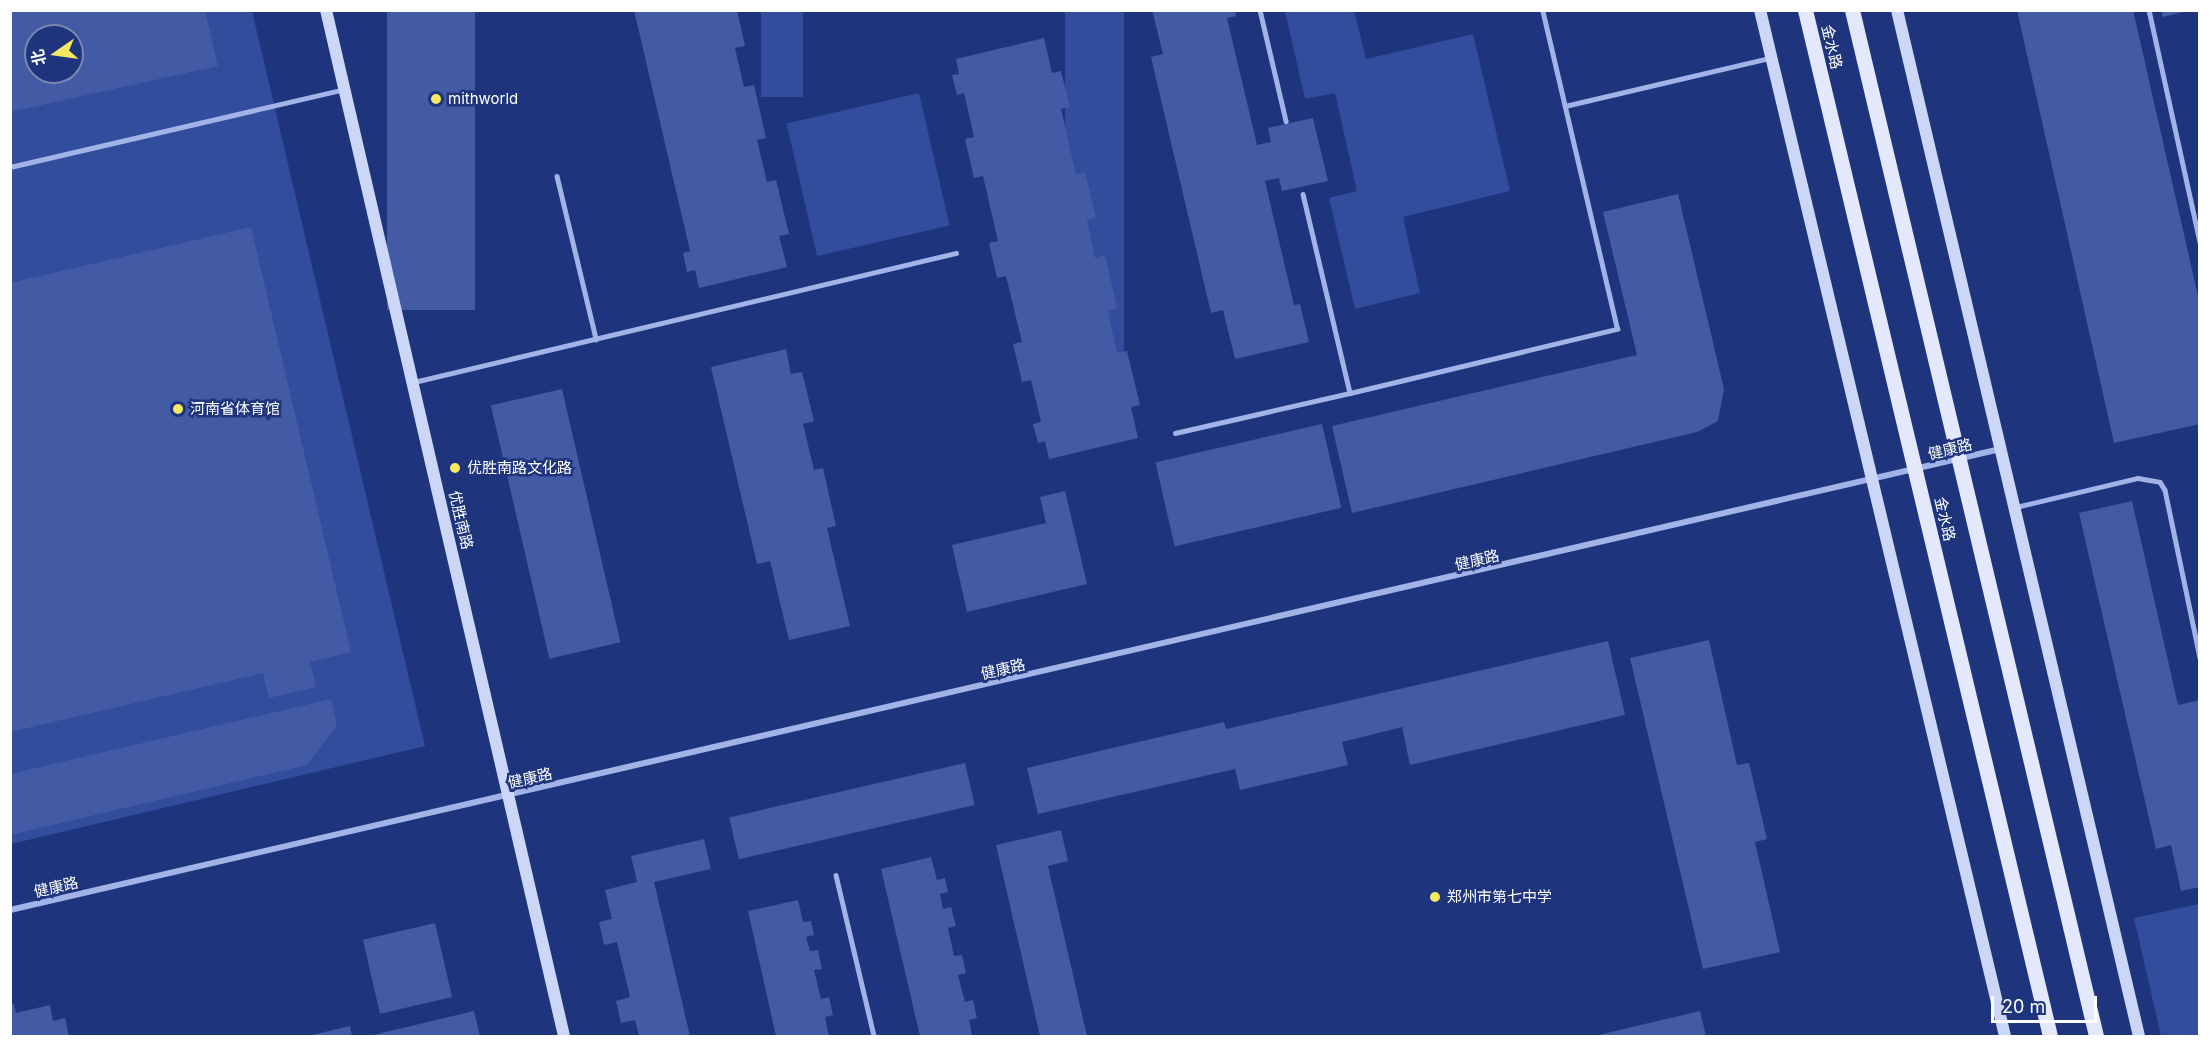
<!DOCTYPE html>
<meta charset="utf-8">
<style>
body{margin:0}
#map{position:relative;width:2210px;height:1047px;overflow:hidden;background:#1e357d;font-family:Inter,"Noto Sans SC",sans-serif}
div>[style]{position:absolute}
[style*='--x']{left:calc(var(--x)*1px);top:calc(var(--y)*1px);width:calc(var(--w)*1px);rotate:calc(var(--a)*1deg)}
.green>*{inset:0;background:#314d9c;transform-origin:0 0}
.building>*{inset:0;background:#435ba5;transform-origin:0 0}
.lane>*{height:4.5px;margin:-2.25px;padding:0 2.25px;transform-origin:2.25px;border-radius:2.25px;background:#a1b3e7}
.street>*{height:6px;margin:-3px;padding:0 3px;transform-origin:3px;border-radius:3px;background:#a1b3e7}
.secondary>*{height:12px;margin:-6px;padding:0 6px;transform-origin:6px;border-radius:6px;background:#ccd6f6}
.primary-bridge>*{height:15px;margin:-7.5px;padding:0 7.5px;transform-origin:7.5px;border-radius:7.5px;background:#e3e8fd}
.dots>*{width:16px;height:16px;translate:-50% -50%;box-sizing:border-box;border:3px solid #1e357d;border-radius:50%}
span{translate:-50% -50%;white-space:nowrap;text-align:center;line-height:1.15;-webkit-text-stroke:5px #1e357d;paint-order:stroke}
.street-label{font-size:15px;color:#fff}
.poi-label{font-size:15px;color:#fff}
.left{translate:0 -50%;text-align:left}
.frame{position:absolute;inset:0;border:12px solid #fff;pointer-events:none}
.north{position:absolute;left:24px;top:24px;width:60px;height:60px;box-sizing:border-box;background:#1e357d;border:2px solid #7886b1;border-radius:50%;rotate:257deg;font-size:16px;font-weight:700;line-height:24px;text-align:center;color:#fff}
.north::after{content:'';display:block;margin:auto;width:21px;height:27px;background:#f6e861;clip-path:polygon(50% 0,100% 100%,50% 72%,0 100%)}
.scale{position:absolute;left:1991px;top:996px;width:106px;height:27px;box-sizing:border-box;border:3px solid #fff;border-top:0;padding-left:8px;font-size:18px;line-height:21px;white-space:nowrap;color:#fff;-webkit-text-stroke:4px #1e357d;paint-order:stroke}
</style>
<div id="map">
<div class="green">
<i style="clip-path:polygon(evenodd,10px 11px,252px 11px,425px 746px,11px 844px,10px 11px,36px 36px,72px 36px,72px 72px,36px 72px,36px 36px)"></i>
<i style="left:761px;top:11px;width:42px;height:86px"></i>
<i style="left:1065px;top:11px;width:59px;height:379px"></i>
<i style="clip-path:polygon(1285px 11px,1354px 11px,1366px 59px,1473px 34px,1510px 191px,1403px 217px,1420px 293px,1355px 309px,1329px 198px,1357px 191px,1335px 93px,1305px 99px)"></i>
<i style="left:919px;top:93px;width:136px;height:136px;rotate:77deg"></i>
<i style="clip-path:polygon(2199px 904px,2199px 1036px,2161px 1036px,2134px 918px)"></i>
</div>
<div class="building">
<i style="clip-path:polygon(evenodd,10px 10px,205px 10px,218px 66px,10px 112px,10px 10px,36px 36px,72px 36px,72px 72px,36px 72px,36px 36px)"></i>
<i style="left:387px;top:10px;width:88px;height:300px"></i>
<i style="clip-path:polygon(634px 10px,737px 10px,745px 46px,735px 48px,744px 87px,754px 85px,766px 138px,757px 140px,767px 182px,776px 180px,789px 234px,779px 236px,787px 267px,699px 288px,695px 270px,687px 272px,683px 253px,690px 251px)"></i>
<i style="clip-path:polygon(1152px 10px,1235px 10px,1236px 16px,1227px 18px,1257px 145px,1271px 142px,1268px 128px,1313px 118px,1328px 181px,1282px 191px,1279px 178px,1265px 181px,1294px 305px,1300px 304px,1309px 342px,1235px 359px,1223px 310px,1211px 313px,1151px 57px,1163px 54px)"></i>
<i style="clip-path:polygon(2017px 10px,2133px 10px,2200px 305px,2200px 424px,2114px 443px)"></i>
<i style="clip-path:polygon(2161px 10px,2186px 10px,2187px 11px,2163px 17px)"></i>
<i style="clip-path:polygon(1044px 38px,1052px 73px,1061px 71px,1070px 107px,1061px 109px,1076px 175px,1085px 172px,1096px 217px,1087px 220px,1095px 258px,1105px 255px,1117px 308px,1108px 311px,1117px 353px,1127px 351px,1140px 405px,1131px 407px,1138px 438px,1049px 459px,1045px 441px,1038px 443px,1033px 424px,1041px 422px,1031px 380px,1022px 382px,1013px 344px,1022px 342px,1006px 276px,997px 278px,989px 243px,998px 241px,983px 176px,974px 178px,965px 139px,974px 137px,964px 93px,957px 95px,952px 75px,959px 74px,956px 59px)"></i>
<i style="clip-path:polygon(1678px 194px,1724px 389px,1718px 421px,1697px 432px,1352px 513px,1332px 426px,1637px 355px,1603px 212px)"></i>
<i style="clip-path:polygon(251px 227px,351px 652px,310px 662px,316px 687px,269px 698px,263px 673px,10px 732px,10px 283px)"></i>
<i style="clip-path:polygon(786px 349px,791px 374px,802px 372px,814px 421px,803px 424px,814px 470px,823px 468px,836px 526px,827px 528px,850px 626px,789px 640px,770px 561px,757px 564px,711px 367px)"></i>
<i style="left:562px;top:389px;width:260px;height:73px;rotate:77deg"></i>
<i style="left:1322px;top:424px;width:86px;height:171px;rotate:77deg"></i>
<i style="clip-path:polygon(1065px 491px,1087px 584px,967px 612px,952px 545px,1046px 523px,1040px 497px)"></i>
<i style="clip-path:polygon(2132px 501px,2178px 705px,2200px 700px,2200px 887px,2181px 891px,2171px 845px,2156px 849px,2079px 513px)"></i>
<i style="clip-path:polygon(1709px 640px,1737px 765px,1749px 763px,1767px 839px,1755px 842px,1780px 952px,1703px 969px,1630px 658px)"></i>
<i style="clip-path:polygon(1608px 641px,1625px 715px,1410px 765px,1402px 727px,1342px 742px,1348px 765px,1240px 790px,1235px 769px,1038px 814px,1027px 768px,1224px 722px,1226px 729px)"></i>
<i style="clip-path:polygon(331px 699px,337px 725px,307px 765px,10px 835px,10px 774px)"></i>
<i style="left:965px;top:763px;width:43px;height:242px;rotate:77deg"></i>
<i style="clip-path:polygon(1061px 830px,1068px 861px,1048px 866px,1087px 1036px,1040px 1036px,996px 845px)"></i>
<i style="clip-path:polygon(704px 839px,711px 869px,654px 882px,690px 1036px,639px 1036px,635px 1020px,621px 1023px,616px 1001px,630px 997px,617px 942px,604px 945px,599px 922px,612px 919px,605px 890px,637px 882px,631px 856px)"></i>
<i style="clip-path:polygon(931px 857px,937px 880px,945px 878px,948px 892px,940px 894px,943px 909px,951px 907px,956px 926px,948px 928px,954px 956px,962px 955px,966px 973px,958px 975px,965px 1002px,973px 1000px,977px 1018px,969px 1020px,972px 1036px,920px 1036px,881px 869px)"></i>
<i style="clip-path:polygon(798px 900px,803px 922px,811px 921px,814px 935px,806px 937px,810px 951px,818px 950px,822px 969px,814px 970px,821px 999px,829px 997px,833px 1015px,825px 1017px,829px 1036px,776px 1036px,748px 911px)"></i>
<i style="left:435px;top:923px;width:76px;height:74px;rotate:77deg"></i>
<i style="clip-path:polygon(14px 1004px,16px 1013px,50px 1005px,53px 1021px,65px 1018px,69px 1036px,10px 1036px,10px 1005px)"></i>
<i style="clip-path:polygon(474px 1011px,480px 1036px,369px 1036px)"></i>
<i style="clip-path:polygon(1700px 1011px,1706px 1036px,1594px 1036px)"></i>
<i style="clip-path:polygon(350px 1026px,352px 1036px,308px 1036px)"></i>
</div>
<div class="lane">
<i style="--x:1260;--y:10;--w:114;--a:76.8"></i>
<i style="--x:2149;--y:10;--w:238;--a:77.6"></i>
<i style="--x:1565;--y:106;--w:210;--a:-13.2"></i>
<i style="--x:10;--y:167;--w:343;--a:-13.1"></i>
<i style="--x:557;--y:176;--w:168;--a:76.5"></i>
<i style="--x:1303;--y:194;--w:204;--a:76.7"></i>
<i style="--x:1350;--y:393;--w:275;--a:-13.5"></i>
<i style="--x:1617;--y:329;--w:328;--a:-103.2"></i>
<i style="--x:414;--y:382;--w:557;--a:-13.39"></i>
<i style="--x:1175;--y:433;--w:180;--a:-12.9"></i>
<i style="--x:2016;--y:507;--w:125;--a:-13.4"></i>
<i style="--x:2138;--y:478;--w:22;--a:10"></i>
<i style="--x:2160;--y:482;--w:9;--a:58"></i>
<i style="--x:2165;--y:490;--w:171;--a:78.2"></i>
<i style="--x:836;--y:875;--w:165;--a:76.7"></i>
</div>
<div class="street">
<i style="--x:10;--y:910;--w:2043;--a:-13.04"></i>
</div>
<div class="secondary">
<i style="--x:326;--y:10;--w:1053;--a:76.94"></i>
<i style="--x:1760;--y:10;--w:1055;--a:76.57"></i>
<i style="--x:1897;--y:10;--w:1054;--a:76.73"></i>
</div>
<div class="primary-bridge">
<i style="--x:1805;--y:10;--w:1055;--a:76.57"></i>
<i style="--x:1852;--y:10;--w:1055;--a:76.62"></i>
</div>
<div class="dots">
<i style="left:436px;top:99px;background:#f6e861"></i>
<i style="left:178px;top:409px;background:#f6e861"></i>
<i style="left:455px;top:468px;background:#f6e861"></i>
<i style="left:1435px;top:897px;background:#f6e861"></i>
</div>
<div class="street-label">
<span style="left:1832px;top:47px;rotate:77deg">金水路</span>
<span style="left:1950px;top:449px;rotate:-14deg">健康路</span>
<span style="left:1945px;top:519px;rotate:77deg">金水路</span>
<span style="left:461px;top:520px;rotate:77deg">优胜南路</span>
<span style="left:1477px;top:560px;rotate:-13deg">健康路</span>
<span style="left:1003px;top:669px;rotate:-13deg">健康路</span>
<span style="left:530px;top:778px;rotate:-13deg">健康路</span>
<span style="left:56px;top:887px;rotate:-13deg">健康路</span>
</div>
<div class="poi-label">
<span class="left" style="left:448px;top:99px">mithworld</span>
<span class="left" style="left:190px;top:409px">河南省体育馆</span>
<span class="left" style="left:467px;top:468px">优胜南路文化路</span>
<span class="left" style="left:1447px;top:897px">郑州市第七中学</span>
</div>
<div class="frame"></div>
<div class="north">北</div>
<div class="scale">20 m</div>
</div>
